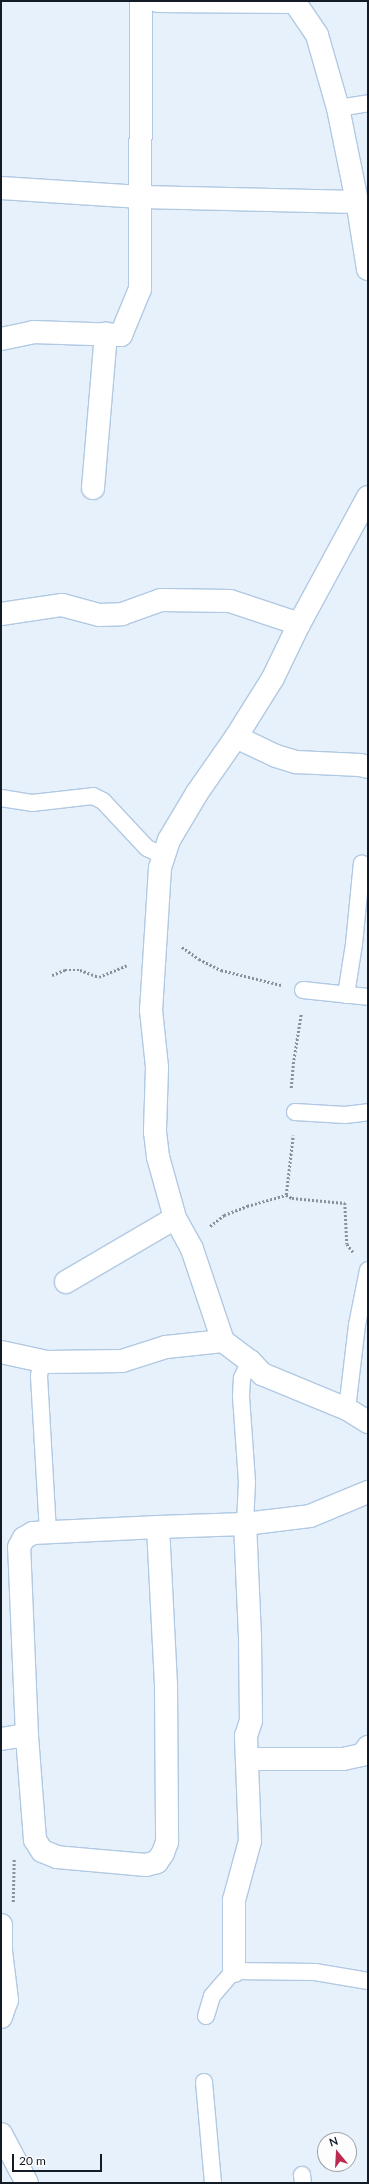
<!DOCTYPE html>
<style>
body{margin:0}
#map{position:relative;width:369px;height:2184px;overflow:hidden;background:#e7f1fc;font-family:Lato,sans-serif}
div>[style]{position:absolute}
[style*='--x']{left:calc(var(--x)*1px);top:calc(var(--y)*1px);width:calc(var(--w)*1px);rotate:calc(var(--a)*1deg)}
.path>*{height:2.5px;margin-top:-1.25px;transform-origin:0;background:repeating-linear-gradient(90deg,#87919b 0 2px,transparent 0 4px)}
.roads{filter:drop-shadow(1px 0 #b1c9e3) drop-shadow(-1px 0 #b1c9e3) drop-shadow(0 1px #b1c9e3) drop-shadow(0 -1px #b1c9e3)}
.service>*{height:16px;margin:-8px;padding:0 8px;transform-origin:8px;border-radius:8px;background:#fff}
.minor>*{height:22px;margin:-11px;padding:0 11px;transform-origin:11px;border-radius:11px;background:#fff}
span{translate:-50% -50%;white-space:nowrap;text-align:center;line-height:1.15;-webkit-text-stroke:3px #fdfdfd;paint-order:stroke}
.frame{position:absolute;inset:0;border:2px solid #131c26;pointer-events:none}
.north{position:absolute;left:317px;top:2132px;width:40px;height:40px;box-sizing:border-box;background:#fdfdfd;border:1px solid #9fa3a7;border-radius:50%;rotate:342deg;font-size:11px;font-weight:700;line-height:16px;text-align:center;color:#131c26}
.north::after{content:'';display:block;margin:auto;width:14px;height:18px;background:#bc2b4f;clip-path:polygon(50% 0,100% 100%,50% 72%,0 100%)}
.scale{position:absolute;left:12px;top:2154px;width:90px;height:18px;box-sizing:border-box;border:2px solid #131c26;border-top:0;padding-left:5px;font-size:12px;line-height:14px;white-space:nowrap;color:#131c26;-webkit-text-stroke:3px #fdfdfd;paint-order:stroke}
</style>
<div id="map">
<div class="path">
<i style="--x:182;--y:947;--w:21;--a:35"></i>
<i style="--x:199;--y:959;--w:25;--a:27"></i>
<i style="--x:221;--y:970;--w:62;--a:14"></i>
<i style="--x:52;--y:975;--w:14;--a:-21"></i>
<i style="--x:65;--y:970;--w:15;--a:0"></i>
<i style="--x:80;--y:970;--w:20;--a:20"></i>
<i style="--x:99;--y:977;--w:30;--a:-23"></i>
<i style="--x:291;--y:1088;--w:24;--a:-85"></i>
<i style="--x:293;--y:1064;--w:51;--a:-80.9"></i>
<i style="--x:286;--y:1195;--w:7;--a:27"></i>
<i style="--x:292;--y:1198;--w:53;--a:5.4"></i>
<i style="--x:345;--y:1203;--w:41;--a:87.2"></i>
<i style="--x:347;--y:1244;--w:10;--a:53"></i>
<i style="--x:210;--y:1226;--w:18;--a:-38"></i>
<i style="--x:224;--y:1215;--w:25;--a:-21"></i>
<i style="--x:247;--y:1206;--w:41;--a:-15.8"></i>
<i style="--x:286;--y:1195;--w:60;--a:-83.3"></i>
<i style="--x:13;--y:1902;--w:43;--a:-88.7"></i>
</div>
<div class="roads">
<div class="service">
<i style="--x:338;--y:108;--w:30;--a:-9"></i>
<i style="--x:1;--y:798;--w:31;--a:9"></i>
<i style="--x:32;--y:803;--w:61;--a:-6.5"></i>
<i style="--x:93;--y:796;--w:11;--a:27"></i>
<i style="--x:103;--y:801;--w:64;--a:46.9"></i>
<i style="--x:147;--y:848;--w:19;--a:25"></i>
<i style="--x:303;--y:990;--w:65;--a:6.1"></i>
<i style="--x:346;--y:995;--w:52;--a:-81.1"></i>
<i style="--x:354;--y:944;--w:81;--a:-84.4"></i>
<i style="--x:295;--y:1112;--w:50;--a:3.4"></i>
<i style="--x:345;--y:1115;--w:23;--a:-7"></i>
<i style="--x:42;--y:1360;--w:16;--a:101"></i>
<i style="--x:39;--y:1376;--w:156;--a:86.7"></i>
<i style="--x:347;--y:1409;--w:85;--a:-83.2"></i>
<i style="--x:357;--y:1325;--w:56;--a:-78.7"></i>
<i style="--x:245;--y:1524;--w:42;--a:-87.3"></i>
<i style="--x:247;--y:1482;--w:86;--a:-94"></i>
<i style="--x:241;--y:1396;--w:18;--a:-87"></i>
<i style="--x:242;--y:1378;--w:19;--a:-65"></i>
<i style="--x:206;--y:2016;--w:21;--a:-73"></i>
<i style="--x:212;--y:1996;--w:33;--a:-49"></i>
<i style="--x:234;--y:1971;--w:81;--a:0.7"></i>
<i style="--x:315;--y:1972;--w:54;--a:9.6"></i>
<i style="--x:204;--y:2082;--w:101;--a:84.9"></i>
<i style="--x:302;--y:2175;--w:8;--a:83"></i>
</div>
<div class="minor">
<i style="--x:158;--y:1;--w:137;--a:0.4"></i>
<i style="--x:294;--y:1;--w:41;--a:55.9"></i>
<i style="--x:317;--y:35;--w:76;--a:74"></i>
<i style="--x:338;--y:108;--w:100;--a:78.5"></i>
<i style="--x:358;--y:206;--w:64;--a:81"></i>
<i style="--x:1;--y:188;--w:140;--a:3.7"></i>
<i style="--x:141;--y:197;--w:216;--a:1.3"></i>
<i style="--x:1;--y:339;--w:33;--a:-12"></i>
<i style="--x:33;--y:332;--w:88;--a:2"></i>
<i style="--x:121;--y:335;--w:50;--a:-67.6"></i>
<i style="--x:140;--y:289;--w:288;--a:-89.8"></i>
<i style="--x:93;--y:488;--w:155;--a:-85.2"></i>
<i style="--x:368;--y:497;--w:145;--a:118.5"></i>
<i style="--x:299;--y:624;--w:60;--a:115.7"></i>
<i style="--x:273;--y:678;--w:70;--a:122.1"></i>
<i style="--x:236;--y:737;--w:68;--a:124.9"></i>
<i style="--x:197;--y:793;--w:55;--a:120.8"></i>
<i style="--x:169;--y:840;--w:29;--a:108"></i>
<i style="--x:160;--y:868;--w:142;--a:93.6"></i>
<i style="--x:151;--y:1010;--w:57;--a:84"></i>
<i style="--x:157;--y:1067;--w:65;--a:91.8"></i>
<i style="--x:155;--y:1132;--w:25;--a:83"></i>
<i style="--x:158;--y:1157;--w:63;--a:74.4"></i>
<i style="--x:175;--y:1218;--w:35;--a:61"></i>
<i style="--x:192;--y:1249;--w:97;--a:71.4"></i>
<i style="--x:223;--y:1341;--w:34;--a:37"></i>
<i style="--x:250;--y:1361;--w:18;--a:47"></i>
<i style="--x:262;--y:1374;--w:92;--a:22.4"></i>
<i style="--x:347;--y:1409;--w:25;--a:32"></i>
<i style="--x:1;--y:614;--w:62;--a:-8.4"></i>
<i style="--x:62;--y:605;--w:38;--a:15"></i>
<i style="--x:99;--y:615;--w:23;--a:-2"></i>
<i style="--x:122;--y:614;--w:41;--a:-19.7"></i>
<i style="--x:161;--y:600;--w:69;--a:0.8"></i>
<i style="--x:230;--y:601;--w:73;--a:18.4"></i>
<i style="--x:236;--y:737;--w:44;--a:25.4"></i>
<i style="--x:276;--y:756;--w:21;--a:17"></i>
<i style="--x:296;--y:762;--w:64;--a:2.7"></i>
<i style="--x:360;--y:765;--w:8;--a:14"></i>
<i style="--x:66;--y:1282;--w:126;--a:-30.4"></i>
<i style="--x:1;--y:1352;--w:47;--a:12.3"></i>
<i style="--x:47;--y:1362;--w:75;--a:-0.8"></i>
<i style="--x:122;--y:1361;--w:46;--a:-17.7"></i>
<i style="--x:166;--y:1347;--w:57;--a:-6"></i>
<i style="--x:158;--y:1527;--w:158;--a:87.1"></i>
<i style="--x:166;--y:1685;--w:157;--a:89.6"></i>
<i style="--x:167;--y:1842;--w:12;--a:110"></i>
<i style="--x:163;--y:1853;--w:11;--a:124"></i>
<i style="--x:157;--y:1862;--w:11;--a:165"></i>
<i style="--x:146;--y:1865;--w:89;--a:-174.9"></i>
<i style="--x:57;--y:1857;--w:16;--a:-158"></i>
<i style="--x:42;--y:1851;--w:13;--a:-122"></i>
<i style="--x:35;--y:1840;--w:105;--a:-94.4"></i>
<i style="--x:27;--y:1735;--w:188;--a:-92.4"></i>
<i style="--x:19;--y:1547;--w:10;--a:-61"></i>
<i style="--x:24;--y:1538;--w:10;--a:-29"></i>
<i style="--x:33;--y:1533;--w:125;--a:-2.7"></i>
<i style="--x:158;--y:1527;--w:87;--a:-2"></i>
<i style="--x:1;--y:1739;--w:26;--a:-9"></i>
<i style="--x:247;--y:1759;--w:96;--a:0"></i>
<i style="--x:343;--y:1759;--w:19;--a:-12"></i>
<i style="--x:362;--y:1755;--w:10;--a:-53"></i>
<i style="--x:234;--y:1971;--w:71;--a:-90"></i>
<i style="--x:234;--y:1900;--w:61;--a:-74.8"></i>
<i style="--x:250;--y:1841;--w:105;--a:-92.2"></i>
<i style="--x:246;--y:1736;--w:16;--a:-72"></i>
<i style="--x:251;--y:1721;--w:84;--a:-90.7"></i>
<i style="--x:250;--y:1637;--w:113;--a:-92.5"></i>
<i style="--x:245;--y:1524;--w:65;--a:-7"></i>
<i style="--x:310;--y:1516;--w:63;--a:-22.5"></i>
<i style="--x:1;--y:2017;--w:18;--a:-71"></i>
<i style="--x:7;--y:2000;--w:49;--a:-97"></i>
<i style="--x:1;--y:1951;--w:26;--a:-90"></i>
<i style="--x:1;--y:2134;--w:55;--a:62"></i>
</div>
</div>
<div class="frame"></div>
<div class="north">N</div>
<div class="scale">20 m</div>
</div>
